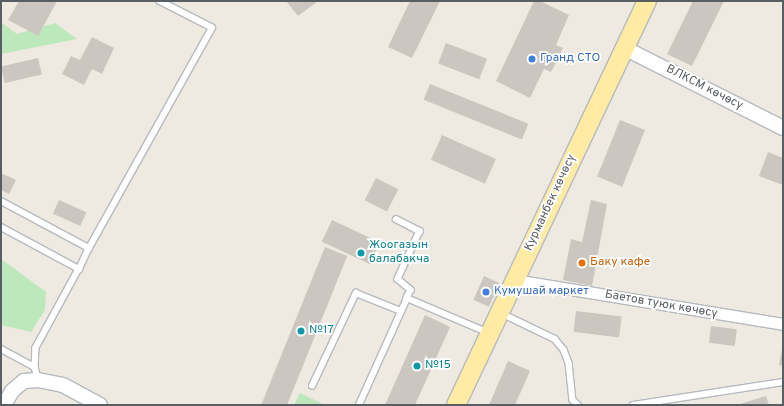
<!DOCTYPE html>
<meta charset="utf-8">
<style>
body{margin:0}
#map{position:relative;width:784px;height:406px;overflow:hidden;background:#eeeae1;font-family:Overpass,sans-serif}
div>[style]{position:absolute}
[style*='--x']{left:calc(var(--x)*1px);top:calc(var(--y)*1px);width:calc(var(--w)*1px);rotate:calc(var(--a)*1deg)}
.green>*{inset:0;background:#bde8bb}
.building>*{inset:0;background:#cbc6c0;transform-origin:0 0}
.roads{filter:drop-shadow(1px 0 #b6babf) drop-shadow(-1px 0 #b6babf) drop-shadow(0 1px #b6babf) drop-shadow(0 -1px #b6babf)}
.service>*{height:5.5px;margin:-2.75px;padding:0 2.75px;transform-origin:2.75px;border-radius:2.75px;background:#fff}
.minor>*{height:11px;margin:-5.5px;padding:0 5.5px;transform-origin:5.5px;border-radius:5.5px;background:#fff}
.tertiary>*{height:14px;margin:-7px;padding:0 7px;transform-origin:7px;border-radius:7px;background:#fff}
.primary>*{height:18px;margin:-9px;padding:0 9px;transform-origin:9px;border-radius:9px;background:#ffeba4}
.dots>*{width:11px;height:11px;translate:-50% -50%;box-sizing:border-box;border:2px solid #fff;border-radius:50%}
span{translate:-50% -50%;white-space:nowrap;text-align:center;line-height:1.15;-webkit-text-stroke:3.5px #fff;paint-order:stroke}
.shop-label{font-size:12px;color:#366cbe}
.left{translate:0 -50%;text-align:left}
.street-label{font-size:12px;color:#595e63}
.culture-label{font-size:12px;color:#0d838f}
.food-label{font-size:12px;color:#c56008}
.frame{position:absolute;inset:0;border:2px solid #595e63;pointer-events:none}
</style>
<div id="map">
<div class="green">
<i style="clip-path:polygon(1px 22px,17px 34px,55px 23px,77px 39px,1px 54px)"></i>
<i style="clip-path:polygon(1px 259px,46px 292px,45px 310px,31px 332px,1px 325px)"></i>
<i style="clip-path:polygon(300px 393px,325px 405px,294px 405px)"></i>
</div>
<div class="building">
<i style="clip-path:polygon(19px 1px,57px 1px,38px 36px,8px 20px)"></i>
<i style="clip-path:polygon(286px 1px,318px 1px,298px 16px)"></i>
<i style="clip-path:polygon(410px 1px,440px 1px,412px 58px,388px 47px)"></i>
<i style="clip-path:polygon(534px 1px,540px 1px,569px 15px,556px 45px,563px 48px,551px 72px,544px 69px,530px 98px,496px 81px)"></i>
<i style="clip-path:polygon(693px 1px,724px 1px,692px 66px,667px 54px)"></i>
<i style="clip-path:polygon(92px 37px,114px 48px,102px 74px,92px 69px,84px 85px,62px 74px,71px 56px,80px 60px)"></i>
<i style="left:446px;top:43px;width:44px;height:22px;rotate:21deg"></i>
<i style="left:38px;top:58px;width:17px;height:38px;rotate:77deg"></i>
<i style="left:430px;top:84px;width:106px;height:17px;rotate:22deg"></i>
<i style="left:620px;top:120px;width:27px;height:61px;rotate:22deg"></i>
<i style="left:442px;top:135px;width:59px;height:27px;rotate:24deg"></i>
<i style="clip-path:polygon(768px 152px,783px 158px,783px 185px,759px 176px)"></i>
<i style="clip-path:polygon(1px 173px,16px 180px,9px 194px,1px 190px)"></i>
<i style="left:376px;top:178px;width:25px;height:25px;rotate:27deg"></i>
<i style="left:59px;top:200px;width:30px;height:15px;rotate:24deg"></i>
<i style="clip-path:polygon(591px 200px,607px 204px,592px 286px,563px 280px,571px 239px,582px 242px)"></i>
<i style="left:332px;top:220px;width:53px;height:24px;rotate:25deg"></i>
<i style="left:325px;top:247px;width:24px;height:173px;rotate:22deg"></i>
<i style="left:484px;top:276px;width:17px;height:26px;rotate:24deg"></i>
<i style="left:576px;top:311px;width:46px;height:21px;rotate:7deg"></i>
<i style="clip-path:polygon(425px 315px,450px 327px,415px 405px,385px 405px)"></i>
<i style="left:711px;top:326px;width:26px;height:17px;rotate:7deg"></i>
<i style="clip-path:polygon(782px 349px,783px 349px,783px 366px,779px 365px)"></i>
<i style="clip-path:polygon(508px 361px,530px 371px,515px 405px,489px 405px)"></i>
<i style="clip-path:polygon(766px 396px,769px 405px,737px 405px)"></i>
</div>
<div class="roads">
<div class="service">
<i style="--x:1;--y:201;--w:100;--a:28.1"></i>
<i style="--x:89;--y:248;--w:252;--a:-60.8"></i>
<i style="--x:212;--y:28;--w:59;--a:-153"></i>
<i style="--x:396;--y:219;--w:27;--a:27"></i>
<i style="--x:420;--y:231;--w:53;--a:114.6"></i>
<i style="--x:398;--y:279;--w:17;--a:40"></i>
<i style="--x:411;--y:290;--w:9;--a:117"></i>
<i style="--x:1;--y:227;--w:89;--a:28.3"></i>
<i style="--x:79;--y:269;--w:90;--a:118.6"></i>
<i style="--x:36;--y:348;--w:19;--a:93"></i>
<i style="--x:35;--y:367;--w:12;--a:76"></i>
<i style="--x:79;--y:269;--w:23;--a:-65"></i>
<i style="--x:501;--y:313;--w:60;--a:25.7"></i>
<i style="--x:555;--y:339;--w:14;--a:51"></i>
<i style="--x:564;--y:350;--w:14;--a:69"></i>
<i style="--x:569;--y:363;--w:37;--a:84"></i>
<i style="--x:573;--y:400;--w:7;--a:45"></i>
<i style="--x:1;--y:349;--w:38;--a:28"></i>
<i style="--x:312;--y:386;--w:103;--a:-64.7"></i>
<i style="--x:356;--y:293;--w:48;--a:21.8"></i>
<i style="--x:359;--y:405;--w:117;--a:-65.8"></i>
<i style="--x:407;--y:298;--w:87;--a:23"></i>
<i style="--x:633;--y:405;--w:152;--a:-8.7"></i>
</div>
<div class="minor">
<i style="--x:515;--y:280;--w:272;--a:9.3"></i>
</div>
<div class="tertiary">
<i style="--x:624;--y:48;--w:178;--a:26.7"></i>
<i style="--x:4;--y:405;--w:16;--a:-60"></i>
<i style="--x:12;--y:391;--w:16;--a:-40"></i>
<i style="--x:24;--y:381;--w:14;--a:-4"></i>
<i style="--x:38;--y:380;--w:25;--a:11"></i>
<i style="--x:63;--y:385;--w:42;--a:28.4"></i>
</div>
<div class="primary">
<i style="--x:456;--y:405;--w:447;--a:-64.7"></i>
</div>
</div>
<div class="dots">
<i style="left:532px;top:59px;background:#3f7fe0"></i>
<i style="left:361px;top:253px;background:#0f9aa8"></i>
<i style="left:582px;top:263px;background:#e8710a"></i>
<i style="left:486px;top:292px;background:#3f7fe0"></i>
<i style="left:301px;top:331px;background:#0f9aa8"></i>
<i style="left:417px;top:366px;background:#0f9aa8"></i>
</div>
<div class="shop-label">
<span class="left" style="left:540px;top:59px">Гранд СТО</span>
<span class="left" style="left:494px;top:292px">Кумушай маркет</span>
</div>
<div class="street-label">
<span style="left:704px;top:88px;rotate:27deg">ВЛКСМ көчөсү</span>
<span style="left:551px;top:203px;rotate:-65deg">Курманбек көчөсү</span>
<span style="left:661px;top:305px;rotate:10deg">Баетов туюк көчөсү</span>
</div>
<div class="culture-label">
<span class="left" style="left:369px;top:253px">Жоогазын<br>балабакча</span>
<span class="left" style="left:309px;top:331px">№17</span>
<span class="left" style="left:425px;top:366px">№15</span>
</div>
<div class="food-label">
<span class="left" style="left:590px;top:263px">Баку кафе</span>
</div>
<div class="frame"></div>
</div>
